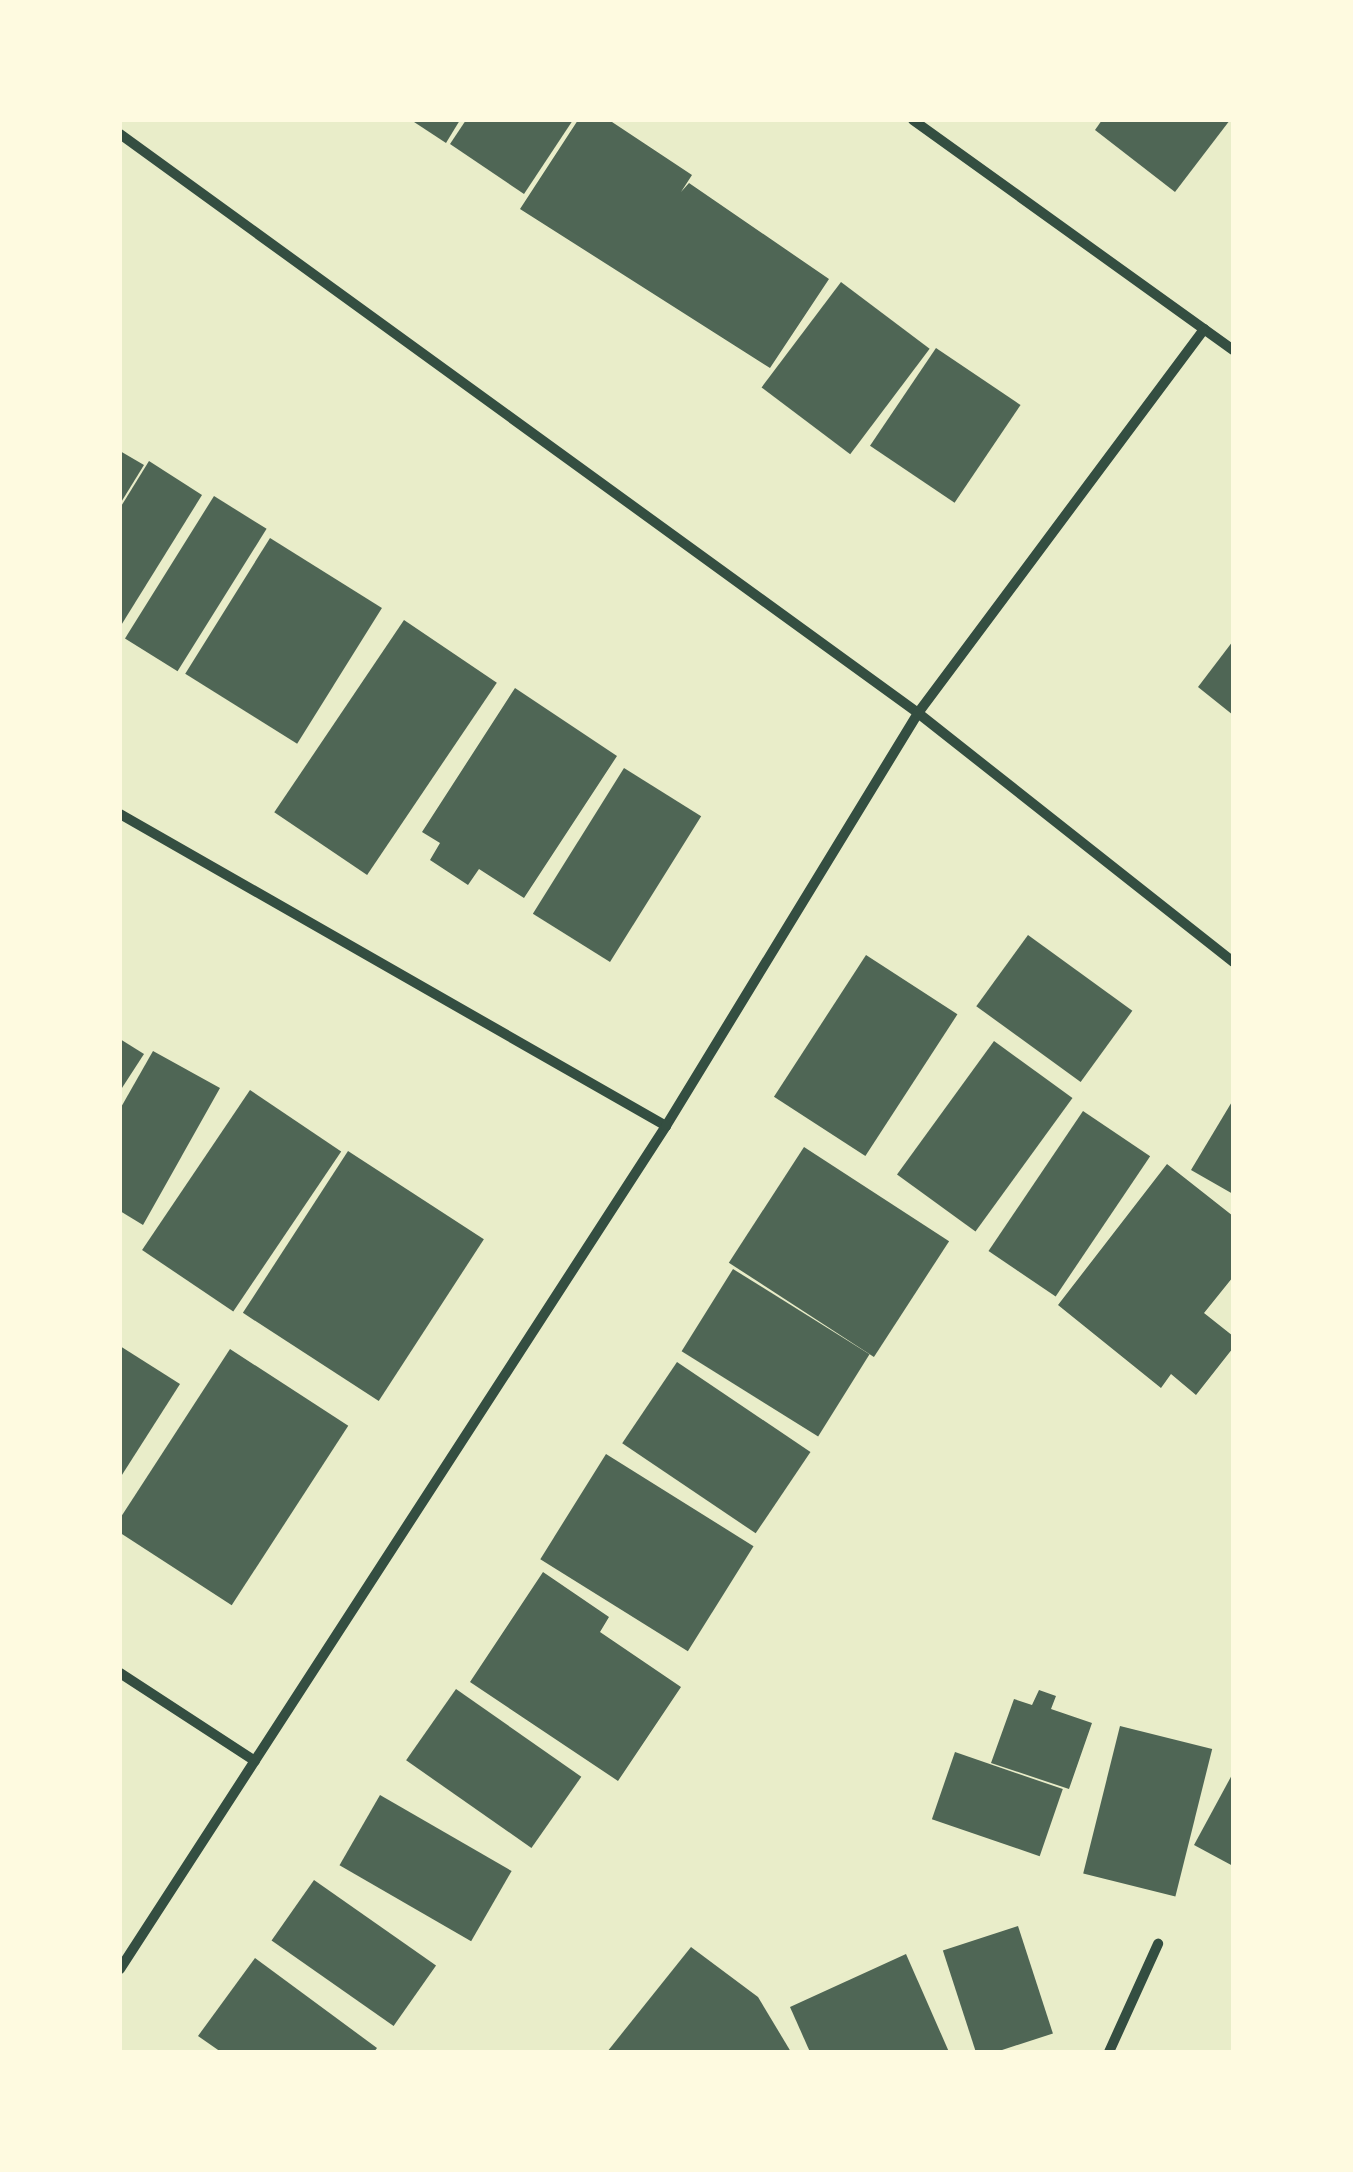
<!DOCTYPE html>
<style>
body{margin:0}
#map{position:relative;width:1353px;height:2172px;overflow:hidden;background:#e9edc9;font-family:Commissioner,sans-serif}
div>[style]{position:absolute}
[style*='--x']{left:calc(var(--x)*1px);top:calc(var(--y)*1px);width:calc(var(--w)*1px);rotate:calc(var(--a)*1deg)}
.building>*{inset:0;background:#4f6655;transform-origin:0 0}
.minor>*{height:10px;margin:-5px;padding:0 5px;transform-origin:5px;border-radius:5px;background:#344e41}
span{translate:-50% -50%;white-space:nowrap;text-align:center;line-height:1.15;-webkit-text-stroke:8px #fefae0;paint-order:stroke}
.frame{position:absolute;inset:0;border:122px solid #fefae0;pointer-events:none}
</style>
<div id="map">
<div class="building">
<i style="clip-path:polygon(411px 120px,460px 120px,446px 143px)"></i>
<i style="clip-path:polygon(466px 120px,573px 120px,524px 194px,450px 144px)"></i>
<i style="clip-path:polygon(578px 120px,609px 120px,692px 175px,681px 192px,689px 183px,829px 279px,770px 368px,520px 209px)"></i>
<i style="clip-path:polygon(1102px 120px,1230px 120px,1175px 192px,1095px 130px)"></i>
<i style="left:841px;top:282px;width:111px;height:132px;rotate:37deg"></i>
<i style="left:936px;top:348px;width:102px;height:118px;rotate:34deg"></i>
<i style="clip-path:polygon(120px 451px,144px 465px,120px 504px)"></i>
<i style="clip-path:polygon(149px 461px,202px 495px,120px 627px,120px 508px)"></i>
<i style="left:214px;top:496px;width:62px;height:168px;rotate:32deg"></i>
<i style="left:270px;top:538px;width:132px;height:160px;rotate:32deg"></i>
<i style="left:404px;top:620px;width:112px;height:232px;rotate:34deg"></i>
<i style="clip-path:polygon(1233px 641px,1233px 715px,1198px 687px)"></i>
<i style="clip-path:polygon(515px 688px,617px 756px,524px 898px,479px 869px,468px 885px,430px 860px,440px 843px,422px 832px)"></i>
<i style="left:624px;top:768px;width:91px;height:172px;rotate:32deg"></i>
<i style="left:1028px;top:935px;width:129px;height:88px;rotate:36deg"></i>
<i style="left:866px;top:955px;width:109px;height:169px;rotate:33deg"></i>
<i style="clip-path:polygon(120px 1039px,144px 1054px,120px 1091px)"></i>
<i style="left:994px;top:1041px;width:97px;height:165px;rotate:36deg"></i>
<i style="clip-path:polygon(153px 1051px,220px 1088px,143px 1225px,120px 1211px,120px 1109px)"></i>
<i style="left:250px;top:1090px;width:110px;height:193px;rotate:34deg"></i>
<i style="clip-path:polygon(1233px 1100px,1233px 1194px,1191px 1170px)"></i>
<i style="left:1083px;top:1111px;width:81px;height:169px;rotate:34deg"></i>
<i style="left:804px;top:1147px;width:173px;height:138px;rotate:33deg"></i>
<i style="left:348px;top:1151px;width:162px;height:193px;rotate:33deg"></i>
<i style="clip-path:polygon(1167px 1164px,1233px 1216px,1233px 1277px,1204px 1313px,1233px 1336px,1233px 1348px,1196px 1395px,1171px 1374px,1161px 1388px,1058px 1305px)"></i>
<i style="left:733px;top:1269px;width:161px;height:97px;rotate:32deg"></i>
<i style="clip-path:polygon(120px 1346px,180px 1384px,120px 1478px)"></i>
<i style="left:230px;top:1349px;width:141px;height:214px;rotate:33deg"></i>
<i style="left:677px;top:1362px;width:161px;height:98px;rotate:34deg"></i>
<i style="left:606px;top:1454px;width:174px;height:124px;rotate:32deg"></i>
<i style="clip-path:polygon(543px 1572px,609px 1617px,600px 1632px,681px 1687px,618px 1781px,470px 1682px)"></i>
<i style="left:456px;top:1689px;width:153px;height:87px;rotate:35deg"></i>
<i style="clip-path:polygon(1039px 1690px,1056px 1696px,1051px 1709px,1092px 1723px,1069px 1789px,991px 1763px,1014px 1699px,1032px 1705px)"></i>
<i style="left:1120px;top:1726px;width:95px;height:152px;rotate:14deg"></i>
<i style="left:955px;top:1752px;width:114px;height:71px;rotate:19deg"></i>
<i style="clip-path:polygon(1233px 1773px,1233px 1866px,1194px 1845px)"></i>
<i style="left:380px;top:1795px;width:152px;height:81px;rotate:30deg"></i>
<i style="left:314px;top:1880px;width:149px;height:74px;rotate:35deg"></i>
<i style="left:1018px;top:1926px;width:113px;height:79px;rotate:72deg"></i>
<i style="clip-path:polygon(691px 1947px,758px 1997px,791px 2052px,607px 2052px)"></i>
<i style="clip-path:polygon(906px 1954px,949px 2052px,810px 2052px,790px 2007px)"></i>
<i style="clip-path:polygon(255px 1958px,377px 2048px,374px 2052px,221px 2052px,198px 2036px)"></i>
</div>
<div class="minor">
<i style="--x:913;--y:120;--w:394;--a:35.7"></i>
<i style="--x:120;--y:134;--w:986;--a:35.96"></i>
<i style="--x:918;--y:713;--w:402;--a:38.3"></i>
<i style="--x:120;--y:814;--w:629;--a:29.74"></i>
<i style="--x:120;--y:1673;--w:161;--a:33.1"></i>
<i style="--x:120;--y:1969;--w:1004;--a:-57.07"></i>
<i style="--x:666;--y:1126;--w:484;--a:-58.6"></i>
<i style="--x:918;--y:713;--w:479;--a:-53.3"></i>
<i style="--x:1109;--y:2052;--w:119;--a:-65.6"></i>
</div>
<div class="frame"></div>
</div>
